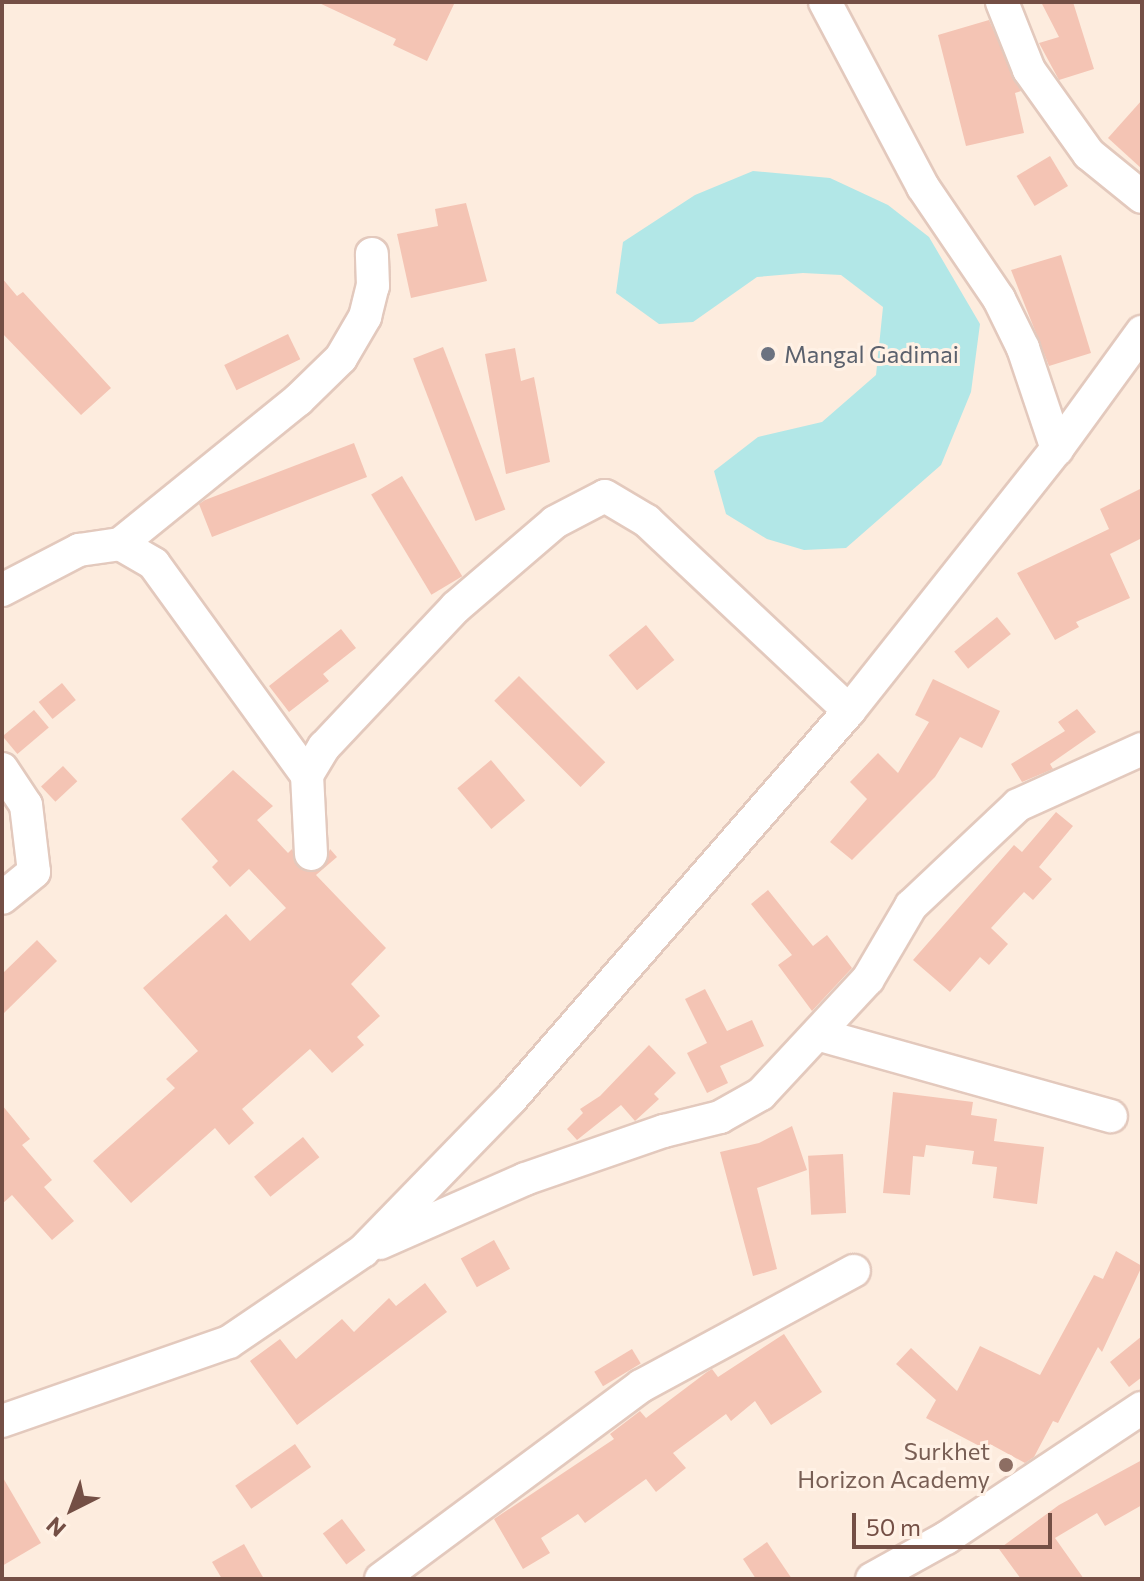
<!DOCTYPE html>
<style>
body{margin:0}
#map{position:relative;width:1144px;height:1581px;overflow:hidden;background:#fdecde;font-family:Commissioner,sans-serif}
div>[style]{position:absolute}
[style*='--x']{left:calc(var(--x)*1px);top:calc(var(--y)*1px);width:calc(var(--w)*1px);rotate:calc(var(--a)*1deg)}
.water>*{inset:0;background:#b2e7e7}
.building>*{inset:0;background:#f4c4b4;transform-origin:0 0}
.roads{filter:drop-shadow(2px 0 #e3c9bd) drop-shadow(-2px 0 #e3c9bd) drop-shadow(0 2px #e3c9bd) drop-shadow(0 -2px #e3c9bd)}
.minor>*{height:32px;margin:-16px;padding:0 16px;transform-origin:16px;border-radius:16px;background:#fff}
.dots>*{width:22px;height:22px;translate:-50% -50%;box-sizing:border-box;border:4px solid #fff1e5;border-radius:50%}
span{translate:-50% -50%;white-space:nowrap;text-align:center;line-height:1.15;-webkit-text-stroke:6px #fff1e5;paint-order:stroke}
.worship-label{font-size:24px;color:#5b616d}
.left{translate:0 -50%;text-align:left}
.education-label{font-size:24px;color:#785e54}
.right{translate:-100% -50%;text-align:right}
.frame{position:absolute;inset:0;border:4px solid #744f45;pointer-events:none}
.north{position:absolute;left:32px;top:1469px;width:80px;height:80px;-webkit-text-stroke:6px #fff1e5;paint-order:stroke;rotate:222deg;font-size:22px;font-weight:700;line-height:32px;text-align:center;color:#744f45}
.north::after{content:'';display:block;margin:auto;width:28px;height:36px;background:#744f45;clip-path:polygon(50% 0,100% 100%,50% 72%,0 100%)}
.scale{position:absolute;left:852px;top:1513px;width:200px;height:36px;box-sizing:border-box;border:4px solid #744f45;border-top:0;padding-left:10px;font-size:24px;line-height:28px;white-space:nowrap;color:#744f45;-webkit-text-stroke:6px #fff1e5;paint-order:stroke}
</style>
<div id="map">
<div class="water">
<i style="clip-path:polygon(753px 171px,830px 178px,888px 205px,929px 237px,980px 324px,971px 392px,941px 465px,846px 548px,804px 550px,767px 539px,726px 514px,714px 471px,758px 437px,822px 422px,876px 375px,883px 307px,841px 275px,803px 273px,757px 277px,693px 322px,659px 324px,616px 293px,623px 242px,695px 195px)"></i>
</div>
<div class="building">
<i style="clip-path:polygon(317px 2px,455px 2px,427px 61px,393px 45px,396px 39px)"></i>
<i style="clip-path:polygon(1041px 2px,1073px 2px,1094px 69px,1059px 80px,1039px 43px,1059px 37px)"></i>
<i style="clip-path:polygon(989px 20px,1021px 91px,1015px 93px,1024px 133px,966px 146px,938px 35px)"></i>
<i style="clip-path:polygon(1142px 100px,1142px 169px,1108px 138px)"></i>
<i style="left:1050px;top:156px;width:35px;height:39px;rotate:59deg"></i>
<i style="clip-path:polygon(466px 203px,487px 281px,411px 298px,397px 234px,438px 226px,435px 209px)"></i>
<i style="clip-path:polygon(1061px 255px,1091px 353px,1049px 366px,1011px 270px)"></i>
<i style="clip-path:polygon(2px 278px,17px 296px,23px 292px,111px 388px,81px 415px,2px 333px)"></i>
<i style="left:288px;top:334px;width:28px;height:71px;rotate:64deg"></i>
<i style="left:443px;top:347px;width:174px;height:32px;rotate:69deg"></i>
<i style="clip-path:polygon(515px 348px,521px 381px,534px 377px,550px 462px,506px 474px,485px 354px)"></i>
<i style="clip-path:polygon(354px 443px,367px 477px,212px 537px,199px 504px,205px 500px)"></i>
<i style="left:402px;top:476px;width:117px;height:36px;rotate:59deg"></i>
<i style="clip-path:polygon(1142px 488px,1142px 538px,1110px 554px,1130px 598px,1076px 622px,1079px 627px,1055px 640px,1017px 573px,1109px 529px,1100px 509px)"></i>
<i style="left:997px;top:617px;width:22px;height:55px;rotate:51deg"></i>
<i style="left:646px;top:625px;width:45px;height:48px;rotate:51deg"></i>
<i style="clip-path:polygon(341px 629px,356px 648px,323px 674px,329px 681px,289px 712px,269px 686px)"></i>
<i style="left:519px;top:676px;width:122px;height:35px;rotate:45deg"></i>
<i style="clip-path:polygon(933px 679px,1000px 711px,982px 748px,960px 737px,935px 777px,852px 860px,830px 842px,867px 799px,850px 782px,878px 753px,898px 773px,929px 722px,915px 715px)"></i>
<i style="left:62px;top:683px;width:22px;height:30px;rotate:51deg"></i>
<i style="clip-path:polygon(1077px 709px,1096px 732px,1050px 764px,1053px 769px,1022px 782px,1011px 764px,1065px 731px,1058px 722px)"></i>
<i style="left:34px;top:710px;width:23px;height:41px;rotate:50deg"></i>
<i style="left:491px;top:760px;width:53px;height:44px;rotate:50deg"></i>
<i style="left:63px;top:766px;width:21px;height:30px;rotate:47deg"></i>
<i style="clip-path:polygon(233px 770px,273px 806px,257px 820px,288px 853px,292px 849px,302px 870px,322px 869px,330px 849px,337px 857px,316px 875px,386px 948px,351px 984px,380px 1016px,357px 1037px,364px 1045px,332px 1073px,310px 1049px,242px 1109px,254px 1123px,229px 1145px,215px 1128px,131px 1203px,93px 1161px,175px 1088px,166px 1079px,198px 1051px,143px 988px,226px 914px,250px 941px,286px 908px,249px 869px,230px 887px,212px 867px,218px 861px,181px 819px)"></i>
<i style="clip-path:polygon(1056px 812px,1073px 826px,1039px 867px,1052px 879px,1033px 900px,1024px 892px,991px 928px,1008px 944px,989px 965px,980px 957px,950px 992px,913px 960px,1014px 845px,1022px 852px)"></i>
<i style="clip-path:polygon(768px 890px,813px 946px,827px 935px,852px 968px,812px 1011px,778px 965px,792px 955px,751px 904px)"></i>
<i style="clip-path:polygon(37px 940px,57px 961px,2px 1015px,2px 974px)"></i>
<i style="clip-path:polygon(705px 989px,727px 1031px,752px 1020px,764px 1046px,720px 1066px,728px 1083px,707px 1093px,687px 1053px,707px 1043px,685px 999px)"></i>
<i style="clip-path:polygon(649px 1045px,676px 1073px,654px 1094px,659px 1099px,635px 1121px,621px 1105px,577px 1140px,567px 1129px,583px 1113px,580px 1109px,600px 1096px)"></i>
<i style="clip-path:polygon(893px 1092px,973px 1102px,971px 1115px,997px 1119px,994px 1141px,1044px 1147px,1037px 1204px,993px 1198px,997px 1167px,972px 1164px,974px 1151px,926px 1145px,924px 1157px,913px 1156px,910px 1195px,883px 1193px)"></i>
<i style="clip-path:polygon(2px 1105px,30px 1139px,22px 1145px,52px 1180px,44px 1187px,74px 1221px,52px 1240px,12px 1195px,2px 1204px)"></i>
<i style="clip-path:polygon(792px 1126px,807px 1170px,757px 1188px,777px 1269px,753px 1276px,720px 1152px,759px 1143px)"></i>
<i style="left:303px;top:1137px;width:26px;height:63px;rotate:51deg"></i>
<i style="left:843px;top:1154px;width:59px;height:35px;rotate:87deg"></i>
<i style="left:494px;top:1240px;width:33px;height:38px;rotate:61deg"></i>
<i style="clip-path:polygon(1116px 1251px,1142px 1266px,1102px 1352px,1098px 1347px,1058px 1423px,1053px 1421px,1034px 1457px,1025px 1463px,990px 1444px,987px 1450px,926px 1418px,936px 1400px,896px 1364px,911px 1348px,957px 1391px,980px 1346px,1040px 1375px,1094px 1275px,1103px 1279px)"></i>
<i style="clip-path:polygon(425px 1283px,447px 1312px,297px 1425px,250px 1361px,280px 1339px,296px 1359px,342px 1319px,354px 1332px,389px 1298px,396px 1306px)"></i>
<i style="clip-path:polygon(784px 1334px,822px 1392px,771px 1425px,755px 1401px,731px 1421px,726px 1414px,673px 1453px,686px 1468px,656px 1492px,646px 1479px,585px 1523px,578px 1514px,541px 1538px,550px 1553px,523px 1569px,494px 1519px,614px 1439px,610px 1434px,640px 1411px,646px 1418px,707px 1372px,712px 1369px,718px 1377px)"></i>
<i style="clip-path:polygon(1142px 1336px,1142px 1377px,1129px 1387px,1110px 1362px)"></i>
<i style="left:632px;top:1349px;width:17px;height:44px;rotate:59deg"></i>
<i style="left:295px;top:1444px;width:28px;height:73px;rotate:55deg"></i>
<i style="clip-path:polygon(1142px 1460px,1142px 1505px,1105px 1526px,1097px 1513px,1055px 1538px,1084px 1579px,1021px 1579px,999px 1549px,1059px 1505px)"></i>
<i style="clip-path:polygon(2px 1476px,41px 1543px,2px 1566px)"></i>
<i style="left:342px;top:1519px;width:39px;height:24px;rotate:53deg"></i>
<i style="clip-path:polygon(767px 1542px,792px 1579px,756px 1579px,743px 1559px)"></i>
<i style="clip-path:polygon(244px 1544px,264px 1579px,222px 1579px,212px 1562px)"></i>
</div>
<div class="roads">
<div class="minor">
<i style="--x:825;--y:2;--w:209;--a:62.1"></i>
<i style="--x:923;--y:187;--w:135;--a:55.8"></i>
<i style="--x:999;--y:299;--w:55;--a:63.9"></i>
<i style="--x:1023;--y:348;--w:107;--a:71.4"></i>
<i style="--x:1002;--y:2;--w:73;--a:68.3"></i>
<i style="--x:1029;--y:70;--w:103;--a:54.5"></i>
<i style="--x:1089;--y:154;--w:68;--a:39.1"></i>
<i style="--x:120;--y:544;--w:39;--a:30"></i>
<i style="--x:154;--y:564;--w:261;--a:54.1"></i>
<i style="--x:307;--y:775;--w:79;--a:87.1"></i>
<i style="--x:2;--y:590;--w:87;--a:-27.5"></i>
<i style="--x:79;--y:550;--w:41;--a:-8.3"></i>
<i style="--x:120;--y:544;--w:229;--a:-39"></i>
<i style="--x:298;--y:400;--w:60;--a:-44.3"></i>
<i style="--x:341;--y:358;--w:48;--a:-59.7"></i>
<i style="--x:365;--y:317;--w:32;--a:-76"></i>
<i style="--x:373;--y:286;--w:32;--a:-92"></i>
<i style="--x:2;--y:769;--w:43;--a:56.3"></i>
<i style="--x:26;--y:805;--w:67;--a:83.2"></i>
<i style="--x:34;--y:872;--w:41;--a:140.9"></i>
<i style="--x:307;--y:775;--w:33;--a:-59"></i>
<i style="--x:324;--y:747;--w:192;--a:-46.7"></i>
<i style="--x:456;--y:607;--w:130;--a:-40.6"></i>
<i style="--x:555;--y:522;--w:56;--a:-27.5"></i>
<i style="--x:605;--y:496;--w:49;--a:30.8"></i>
<i style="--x:647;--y:521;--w:277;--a:43.2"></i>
<i style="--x:820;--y:1035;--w:302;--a:15.6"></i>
<i style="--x:380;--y:1243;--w:158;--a:-23.8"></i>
<i style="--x:525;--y:1179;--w:147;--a:-19.1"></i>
<i style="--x:664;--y:1131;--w:58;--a:-14"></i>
<i style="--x:720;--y:1117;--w:47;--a:-29.3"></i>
<i style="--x:761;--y:1094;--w:157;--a:-47.1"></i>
<i style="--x:868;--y:979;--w:85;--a:-59.5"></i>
<i style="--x:911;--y:906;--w:147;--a:-43.3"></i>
<i style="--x:1018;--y:805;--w:136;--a:-24.3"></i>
<i style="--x:2;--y:1421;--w:240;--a:-19.2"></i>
<i style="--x:229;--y:1342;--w:162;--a:-34.2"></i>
<i style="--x:363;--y:1251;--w:211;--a:-45.8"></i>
<i style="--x:510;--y:1100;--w:516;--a:-48.93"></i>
<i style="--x:849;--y:711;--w:335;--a:-51.6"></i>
<i style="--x:1057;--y:449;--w:145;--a:-54"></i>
<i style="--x:381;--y:1579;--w:324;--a:-36.6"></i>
<i style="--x:641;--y:1386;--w:242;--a:-28.4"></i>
<i style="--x:872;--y:1579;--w:85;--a:-29"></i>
<i style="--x:946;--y:1538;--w:235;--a:-33.6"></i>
</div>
</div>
<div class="dots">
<i style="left:768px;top:354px;background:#6b7280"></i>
<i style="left:1006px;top:1465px;background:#8d6e63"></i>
</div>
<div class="worship-label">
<span class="left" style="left:784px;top:354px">Mangal Gadimai</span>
</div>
<div class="education-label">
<span class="right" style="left:990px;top:1465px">Surkhet<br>Horizon Academy</span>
</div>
<div class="frame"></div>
<div class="north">N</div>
<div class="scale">50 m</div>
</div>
